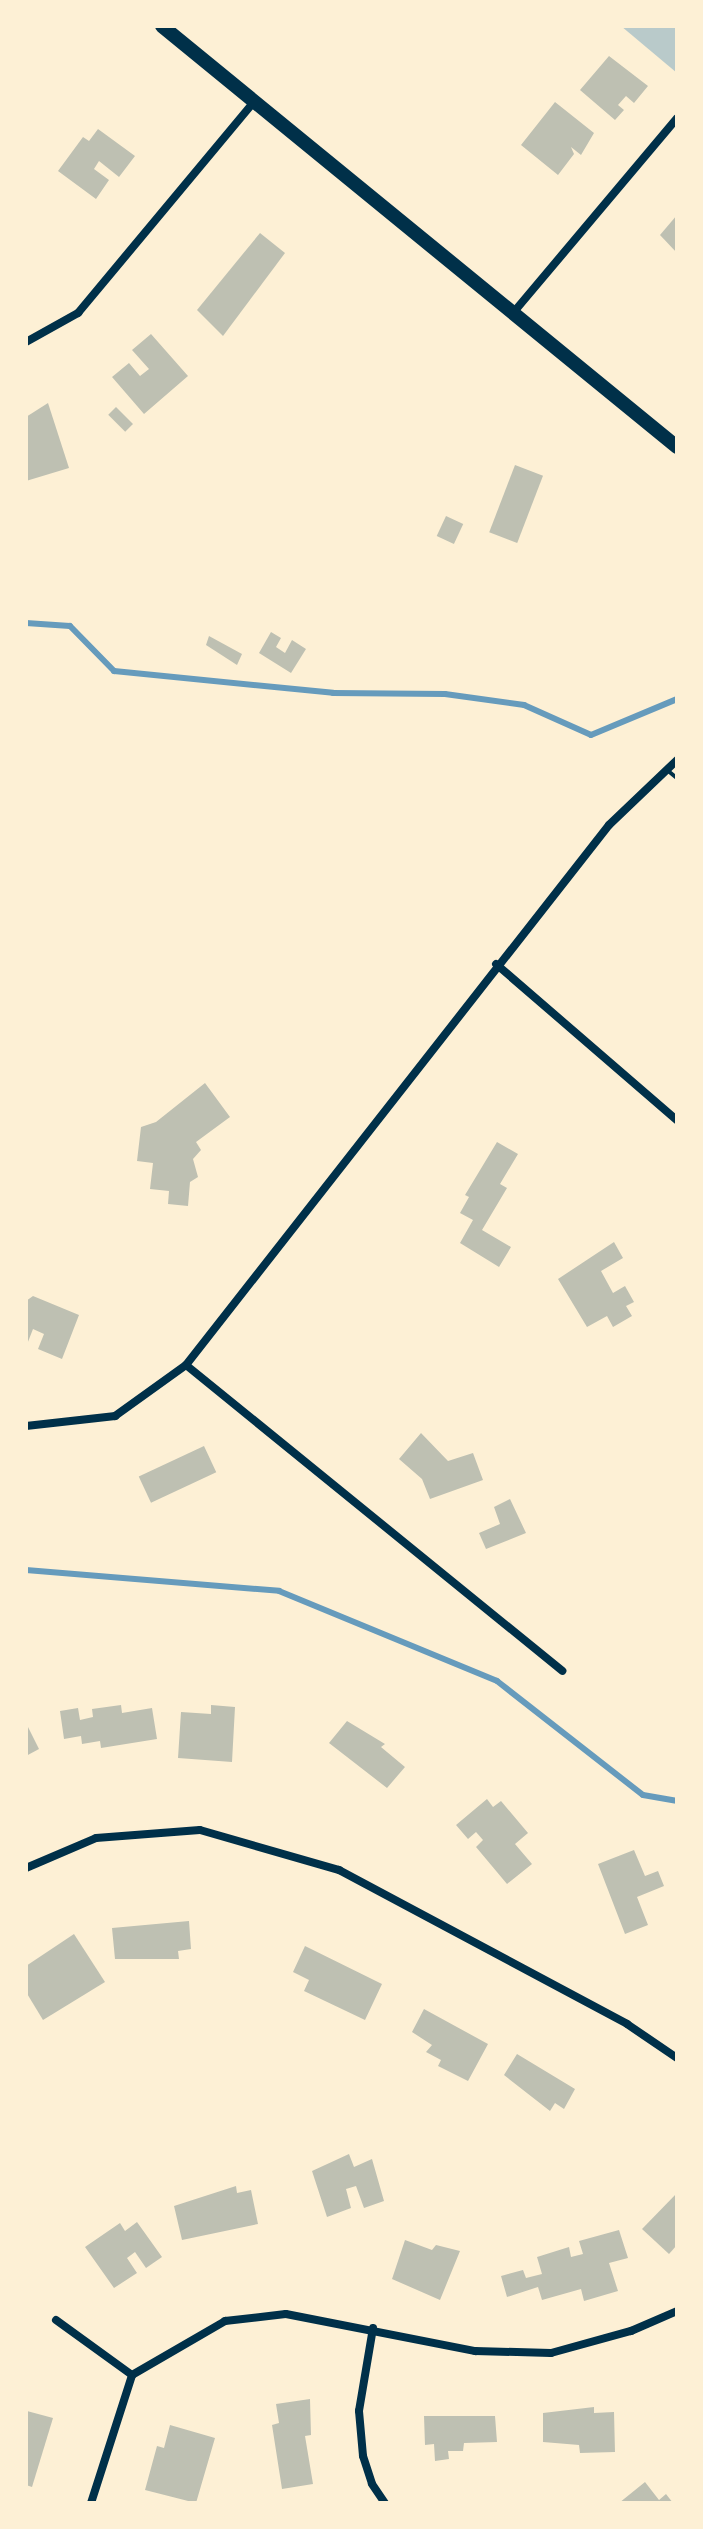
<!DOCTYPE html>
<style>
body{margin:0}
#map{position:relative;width:703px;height:2529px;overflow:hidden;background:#fdf0d5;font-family:Signika,sans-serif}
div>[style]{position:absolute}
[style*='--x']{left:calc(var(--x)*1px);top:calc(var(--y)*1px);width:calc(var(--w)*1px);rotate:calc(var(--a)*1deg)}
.green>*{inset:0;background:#b9caca}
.stream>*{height:6px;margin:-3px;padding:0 3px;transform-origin:3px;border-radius:3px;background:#669bbc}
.building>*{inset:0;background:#bec0b2;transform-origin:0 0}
.service>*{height:4px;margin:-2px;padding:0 2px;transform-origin:2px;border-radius:2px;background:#003049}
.minor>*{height:8px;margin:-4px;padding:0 4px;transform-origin:4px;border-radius:4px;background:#003049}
.primary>*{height:14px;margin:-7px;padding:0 7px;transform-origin:7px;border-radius:7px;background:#003049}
span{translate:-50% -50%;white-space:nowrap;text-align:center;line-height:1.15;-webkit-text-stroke:6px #fdf0d5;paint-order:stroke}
.frame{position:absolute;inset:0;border:28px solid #fdf0d5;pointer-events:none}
</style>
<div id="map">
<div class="green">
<i style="clip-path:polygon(621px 26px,677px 26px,677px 73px)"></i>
</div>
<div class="stream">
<i style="--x:26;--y:623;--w:44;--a:3.9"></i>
<i style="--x:70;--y:626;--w:63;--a:45.6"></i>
<i style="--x:114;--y:671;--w:220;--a:5.7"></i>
<i style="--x:333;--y:693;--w:112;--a:0.5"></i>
<i style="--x:445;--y:694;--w:80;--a:7.9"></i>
<i style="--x:524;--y:705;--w:73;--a:24.1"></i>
<i style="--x:591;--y:735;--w:93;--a:-22.7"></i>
<i style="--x:26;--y:1570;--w:254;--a:4.7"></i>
<i style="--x:279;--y:1591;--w:236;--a:22.4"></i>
<i style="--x:497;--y:1681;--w:185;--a:38"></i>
<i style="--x:643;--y:1795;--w:35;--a:10"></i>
</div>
<div class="building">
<i style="clip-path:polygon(609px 56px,648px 86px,634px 103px,626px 96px,618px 105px,624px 110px,615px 120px,580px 90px)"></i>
<i style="clip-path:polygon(555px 102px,594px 133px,581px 155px,571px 147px,574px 154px,558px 175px,521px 145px)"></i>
<i style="clip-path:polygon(98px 129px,135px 156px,119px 177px,99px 161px,94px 169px,109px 180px,96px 199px,58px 171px,83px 137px,89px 141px)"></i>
<i style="clip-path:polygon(677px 215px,677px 253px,660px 235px)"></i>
<i style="clip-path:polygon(260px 233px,285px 253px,223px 336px,197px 310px)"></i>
<i style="clip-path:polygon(151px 334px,188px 376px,144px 414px,112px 377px,129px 363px,140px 376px,149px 369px,132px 350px)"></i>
<i style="clip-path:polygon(48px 403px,69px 468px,26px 481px,26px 417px)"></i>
<i style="left:116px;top:407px;width:24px;height:11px;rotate:45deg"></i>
<i style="left:515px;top:465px;width:30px;height:72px;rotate:21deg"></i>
<i style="left:446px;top:516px;width:19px;height:22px;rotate:25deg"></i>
<i style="clip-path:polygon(271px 632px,281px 638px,276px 647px,285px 653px,292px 640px,306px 649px,291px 673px,259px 653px)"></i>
<i style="clip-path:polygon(209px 636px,242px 654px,237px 665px,206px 645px)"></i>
<i style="clip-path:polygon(205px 1083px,230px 1117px,196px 1142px,201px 1150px,193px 1159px,198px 1177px,190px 1182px,188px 1206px,168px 1204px,169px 1191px,150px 1189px,153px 1163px,137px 1161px,141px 1127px,156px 1122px)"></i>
<i style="clip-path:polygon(497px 1142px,518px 1154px,500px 1184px,507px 1188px,482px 1230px,511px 1247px,499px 1267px,460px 1243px,473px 1220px,460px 1213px,469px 1197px,465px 1195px)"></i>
<i style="clip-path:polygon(614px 1242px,623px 1258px,601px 1271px,613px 1293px,625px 1286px,634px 1302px,626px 1306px,632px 1316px,613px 1327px,607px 1316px,587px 1327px,558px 1279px)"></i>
<i style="clip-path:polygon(33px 1296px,79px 1315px,62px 1359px,38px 1349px,44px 1334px,33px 1329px,26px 1347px,26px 1301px)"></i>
<i style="clip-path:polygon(421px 1433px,448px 1461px,473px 1453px,483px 1480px,430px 1499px,422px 1479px,399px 1459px)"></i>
<i style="left:204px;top:1446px;width:29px;height:72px;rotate:65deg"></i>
<i style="clip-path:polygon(510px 1499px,526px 1533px,486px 1549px,479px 1533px,500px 1524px,494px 1507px)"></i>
<i style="clip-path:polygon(121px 1705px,122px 1713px,152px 1708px,157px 1739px,101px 1748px,100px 1741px,82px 1744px,81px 1736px,64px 1739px,60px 1711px,78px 1708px,80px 1720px,93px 1717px,92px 1709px)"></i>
<i style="clip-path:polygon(211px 1705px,235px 1707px,232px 1762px,178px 1758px,181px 1712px,211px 1714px)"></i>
<i style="clip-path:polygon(347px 1721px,385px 1744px,381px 1747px,405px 1767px,387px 1788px,329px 1743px)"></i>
<i style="clip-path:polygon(26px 1723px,39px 1749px,26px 1756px)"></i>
<i style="clip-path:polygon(487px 1799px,493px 1807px,501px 1801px,528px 1833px,515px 1844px,532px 1864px,507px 1884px,476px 1847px,483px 1840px,476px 1832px,468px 1839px,456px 1825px)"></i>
<i style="clip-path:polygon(634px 1850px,645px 1876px,658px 1871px,664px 1886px,637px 1897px,648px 1925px,625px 1934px,598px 1864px)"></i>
<i style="clip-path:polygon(189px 1921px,191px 1949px,178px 1951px,179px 1959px,115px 1959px,112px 1928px)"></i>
<i style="clip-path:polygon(74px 1934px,105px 1982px,43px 2020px,26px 1992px,26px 1966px)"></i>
<i style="clip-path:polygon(305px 1946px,382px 1984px,365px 2020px,304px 1991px,309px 1980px,293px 1972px)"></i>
<i style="clip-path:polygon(424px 2009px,488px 2044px,468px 2081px,438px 2066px,441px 2060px,426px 2052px,432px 2045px,412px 2032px)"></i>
<i style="clip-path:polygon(517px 2054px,575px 2089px,564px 2109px,555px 2103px,550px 2111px,504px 2075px)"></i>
<i style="clip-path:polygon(349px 2154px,354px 2167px,372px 2159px,384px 2201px,364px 2208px,356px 2186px,346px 2189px,351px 2208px,327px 2217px,312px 2171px)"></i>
<i style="clip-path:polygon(236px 2186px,237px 2193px,251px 2190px,258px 2224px,182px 2240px,174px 2206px)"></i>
<i style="clip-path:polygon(677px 2193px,677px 2245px,669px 2254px,642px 2229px)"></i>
<i style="clip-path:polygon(137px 2222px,162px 2257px,146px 2268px,135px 2252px,127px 2258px,137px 2273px,114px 2288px,85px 2247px,120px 2223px,125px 2231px)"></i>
<i style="clip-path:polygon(619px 2230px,628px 2258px,609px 2263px,618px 2291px,584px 2301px,581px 2289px,542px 2300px,538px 2287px,507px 2297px,501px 2276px,523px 2270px,526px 2278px,542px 2274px,537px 2257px,569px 2247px,571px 2257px,583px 2254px,579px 2241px)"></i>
<i style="clip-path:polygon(405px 2240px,432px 2250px,436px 2245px,460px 2251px,440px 2300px,392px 2279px)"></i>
<i style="clip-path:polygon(310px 2399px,311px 2435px,305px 2436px,313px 2484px,282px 2489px,272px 2425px,279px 2423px,276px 2404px)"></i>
<i style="clip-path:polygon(594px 2407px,594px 2413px,614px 2412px,615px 2452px,580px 2453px,579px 2445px,543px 2442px,543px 2413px)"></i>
<i style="clip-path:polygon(27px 2411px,53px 2418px,32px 2487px,26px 2485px)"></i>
<i style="clip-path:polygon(424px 2416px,495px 2416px,497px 2442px,464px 2443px,463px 2451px,448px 2451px,449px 2459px,435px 2461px,434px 2444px,425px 2445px)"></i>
<i style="clip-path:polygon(170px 2425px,215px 2438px,196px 2503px,145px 2490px,157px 2446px,164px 2448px)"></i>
<i style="clip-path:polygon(645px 2482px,659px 2500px,666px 2494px,673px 2503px,619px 2503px)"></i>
</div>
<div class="service">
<i style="--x:667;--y:770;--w:13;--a:39"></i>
</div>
<div class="minor">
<i style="--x:513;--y:313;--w:255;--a:-49.9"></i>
<i style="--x:26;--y:342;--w:60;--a:-29.1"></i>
<i style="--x:78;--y:313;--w:275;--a:-50.2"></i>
<i style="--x:496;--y:964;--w:239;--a:40.8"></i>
<i style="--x:186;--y:1365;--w:485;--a:39.1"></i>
<i style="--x:26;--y:1426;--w:90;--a:-6.4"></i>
<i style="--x:115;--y:1416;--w:87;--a:-35.7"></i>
<i style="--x:186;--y:1365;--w:686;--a:-51.93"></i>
<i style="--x:609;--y:825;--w:94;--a:-43.7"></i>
<i style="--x:26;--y:1868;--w:76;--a:-23.2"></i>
<i style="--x:96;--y:1838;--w:104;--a:-4.4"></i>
<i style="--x:200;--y:1830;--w:145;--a:16.1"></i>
<i style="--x:339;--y:1870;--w:327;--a:28.1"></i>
<i style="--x:627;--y:2024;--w:60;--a:34.2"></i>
<i style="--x:56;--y:2320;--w:94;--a:35.9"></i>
<i style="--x:373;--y:2328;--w:84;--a:99.6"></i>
<i style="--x:359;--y:2411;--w:45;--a:84.9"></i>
<i style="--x:363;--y:2456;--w:29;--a:72"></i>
<i style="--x:372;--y:2484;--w:23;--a:56"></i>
<i style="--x:91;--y:2503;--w:134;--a:-72.2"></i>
<i style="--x:132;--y:2375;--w:108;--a:-30.1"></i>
<i style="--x:225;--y:2321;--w:61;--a:-6.5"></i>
<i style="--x:286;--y:2314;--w:193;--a:11.1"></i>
<i style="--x:475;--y:2351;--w:76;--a:1.5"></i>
<i style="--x:551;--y:2353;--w:83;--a:-15.4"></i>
<i style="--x:631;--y:2331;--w:50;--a:-23.5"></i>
</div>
<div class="primary">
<i style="--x:162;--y:26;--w:665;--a:39.27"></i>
</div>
<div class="frame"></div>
</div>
